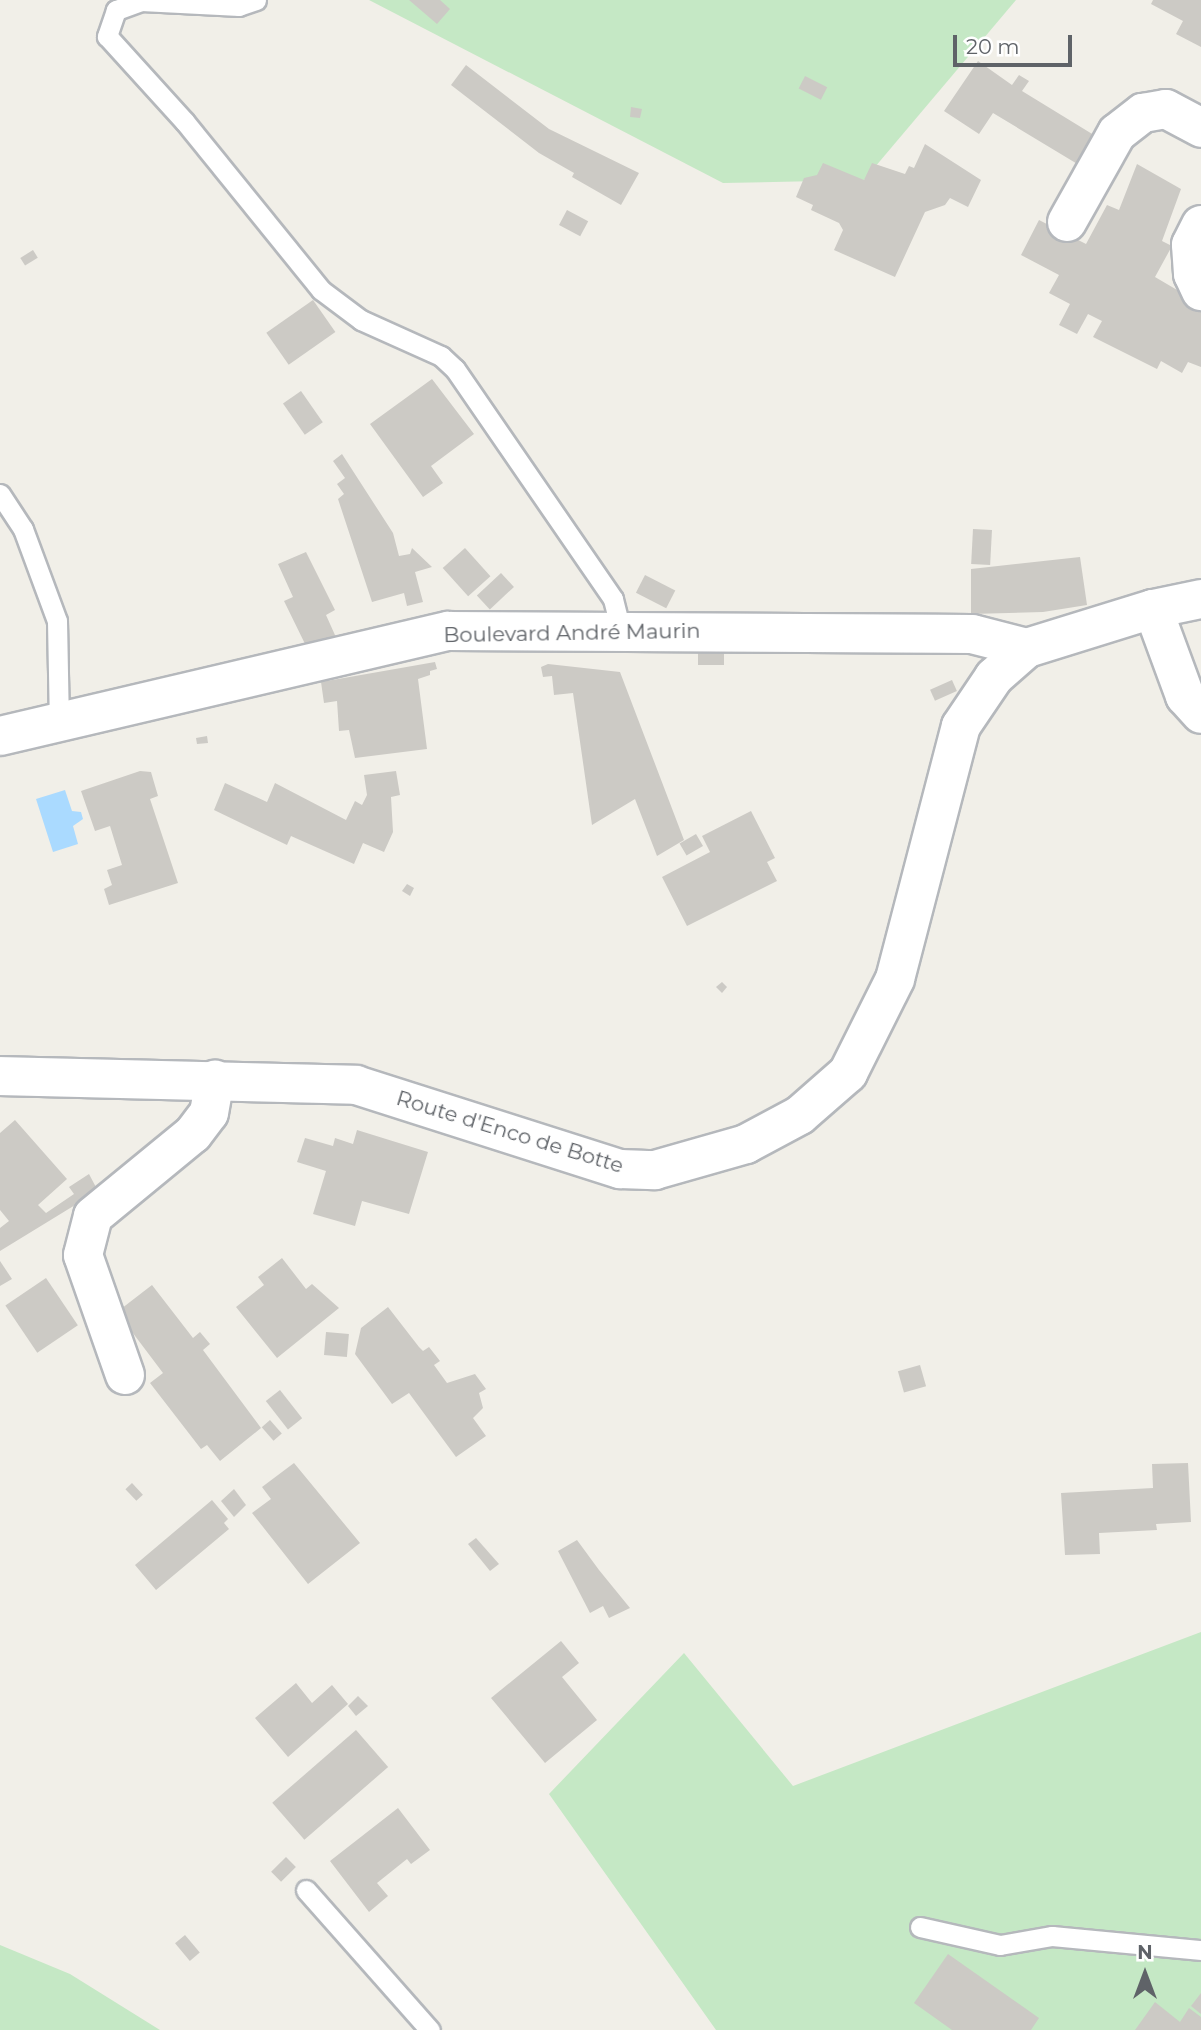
<!DOCTYPE html>
<meta charset="utf-8">
<style>
body{margin:0}
#map{position:relative;width:1201px;height:2030px;overflow:hidden;background:#f1efe8;font-family:Montserrat,sans-serif}
div>[style]{position:absolute}
[style*='--x']{left:calc(var(--x)*1px);top:calc(var(--y)*1px);width:calc(var(--w)*1px);rotate:calc(var(--a)*1deg)}
.green>*{inset:0;background:#c5e8c5}
.water>*{inset:0;background:#aadaff}
.building>*{inset:0;background:#cccac5;transform-origin:0 0}
.roads{filter:drop-shadow(2px 0 #b5b8bc) drop-shadow(-2px 0 #b5b8bc) drop-shadow(0 2px #b5b8bc) drop-shadow(0 -2px #b5b8bc)}
.service>*{height:19px;margin:-9.5px;padding:0 9.5px;transform-origin:9.5px;border-radius:9.5px;background:#fff}
.minor>*{height:38px;margin:-19px;padding:0 19px;transform-origin:19px;border-radius:19px;background:#fff}
span{translate:-50% -50%;white-space:nowrap;text-align:center;line-height:1.15;-webkit-text-stroke:6px #fff;paint-order:stroke}
.street-label{font-size:21px;color:#5f6368}
.north{position:absolute;left:1110px;top:1939px;width:70px;height:70px;-webkit-text-stroke:5px #fff;paint-order:stroke;rotate:0deg;font-size:19px;font-weight:700;line-height:28px;text-align:center;color:#5f6368}
.north::after{content:'';display:block;margin:auto;width:24px;height:32px;background:#5f6368;clip-path:polygon(50% 0,100% 100%,50% 72%,0 100%)}
.scale{position:absolute;left:953px;top:35px;width:119px;height:32px;box-sizing:border-box;border:4px solid #5f6368;border-top:0;padding-left:9px;font-size:21px;line-height:24px;white-space:nowrap;color:#5f6368;-webkit-text-stroke:5px #fff;paint-order:stroke}
</style>
<div id="map">
<div class="green">
<i style="clip-path:polygon(369px 0,1016px 0,864px 180px,723px 183px)"></i>
<i style="clip-path:polygon(1201px 1632px,1201px 2030px,716px 2030px,549px 1794px,684px 1653px,793px 1786px)"></i>
<i style="clip-path:polygon(0 1945px,70px 1974px,160px 2030px,0 2030px)"></i>
</div>
<div class="water">
<i style="clip-path:polygon(65px 790px,72px 811px,81px 812px,83px 819px,73px 826px,78px 844px,53px 852px,36px 799px)"></i>
</div>
<div class="building">
<i style="clip-path:polygon(409px 0,440px 0,450px 9px,437px 24px)"></i>
<i style="clip-path:polygon(1153px 0,1201px 0,1201px 47px,1176px 34px,1183px 21px,1151px 4px)"></i>
<i style="clip-path:polygon(978px 61px,1012px 85px,1019px 75px,1029px 81px,1022px 91px,1102px 140px,1084px 168px,993px 113px,979px 134px,944px 111px)"></i>
<i style="clip-path:polygon(466px 65px,549px 129px,639px 173px,621px 205px,572px 177px,574px 173px,539px 153px,451px 85px)"></i>
<i style="left:805px;top:76px;width:25px;height:14px;rotate:27deg"></i>
<i style="clip-path:polygon(631px 107px,642px 109px,640px 118px,630px 117px)"></i>
<i style="clip-path:polygon(925px 144px,981px 180px,968px 207px,950px 198px,945px 205px,925px 212px,895px 277px,834px 250px,843px 230px,839px 223px,811px 210px,813px 205px,796px 197px,804px 178px,817px 175px,823px 163px,864px 180px,872px 163px,905px 174px,909px 166px,914px 168px)"></i>
<i style="clip-path:polygon(1137px 164px,1181px 189px,1162px 241px,1172px 246px,1155px 277px,1201px 304px,1201px 367px,1188px 362px,1182px 373px,1161px 361px,1157px 369px,1093px 337px,1102px 321px,1088px 314px,1077px 334px,1059px 325px,1070px 304px,1049px 293px,1059px 275px,1021px 255px,1039px 220px,1086px 244px,1107px 205px,1119px 210px)"></i>
<i style="left:567px;top:210px;width:24px;height:17px;rotate:28deg"></i>
<i style="left:33px;top:250px;width:9px;height:15px;rotate:58deg"></i>
<i style="left:313px;top:300px;width:39px;height:57px;rotate:55deg"></i>
<i style="clip-path:polygon(432px 379px,474px 434px,431px 466px,443px 483px,423px 497px,370px 424px)"></i>
<i style="left:301px;top:391px;width:38px;height:22px;rotate:55deg"></i>
<i style="clip-path:polygon(342px 454px,393px 533px,399px 556px,410px 554px,412px 548px,432px 567px,415px 572px,423px 602px,407px 606px,404px 593px,372px 602px,338px 499px,344px 494px,337px 484px,345px 478px,333px 461px)"></i>
<i style="left:973px;top:529px;width:19px;height:35px;rotate:3deg"></i>
<i style="left:465px;top:548px;width:38px;height:30px;rotate:48deg"></i>
<i style="clip-path:polygon(306px 552px,335px 610px,326px 615px,339px 644px,308px 650px,284px 601px,293px 597px,278px 564px)"></i>
<i style="clip-path:polygon(1080px 557px,1087px 605px,1043px 612px,971px 614px,971px 569px)"></i>
<i style="left:501px;top:573px;width:19px;height:33px;rotate:47deg"></i>
<i style="left:645px;top:575px;width:34px;height:20px;rotate:27deg"></i>
<i style="left:698px;top:652px;width:26px;height:13px"></i>
<i style="clip-path:polygon(435px 662px,437px 669px,430px 671px,430px 675px,418px 679px,427px 749px,355px 758px,349px 730px,339px 731px,337px 701px,324px 703px,321px 682px)"></i>
<i style="clip-path:polygon(548px 664px,620px 672px,684px 840px,657px 856px,635px 799px,592px 825px,573px 693px,554px 695px,552px 676px,543px 677px,541px 667px)"></i>
<i style="left:952px;top:680px;width:12px;height:24px;rotate:66deg"></i>
<i style="clip-path:polygon(207px 736px,208px 743px,197px 744px,196px 738px)"></i>
<i style="clip-path:polygon(140px 771px,151px 772px,158px 796px,150px 799px,178px 883px,109px 905px,104px 889px,112px 885px,107px 870px,122px 865px,110px 826px,95px 831px,81px 791px)"></i>
<i style="clip-path:polygon(396px 771px,400px 795px,391px 797px,393px 832px,384px 852px,363px 843px,354px 864px,291px 836px,287px 845px,214px 810px,225px 783px,267px 802px,275px 783px,346px 820px,355px 801px,362px 805px,367px 795px,364px 775px)"></i>
<i style="clip-path:polygon(751px 811px,775px 858px,767px 862px,777px 881px,687px 926px,662px 877px,710px 852px,702px 836px)"></i>
<i style="left:696px;top:834px;width:14px;height:19px;rotate:60deg"></i>
<i style="clip-path:polygon(407px 884px,414px 888px,410px 896px,402px 891px)"></i>
<i style="clip-path:polygon(722px 982px,727px 987px,722px 993px,716px 987px)"></i>
<i style="clip-path:polygon(15px 1120px,67px 1179px,38px 1205px,46px 1213px,74px 1194px,69px 1187px,89px 1174px,98px 1191px,0 1251px,0 1228px,9px 1221px,0 1210px,0 1133px)"></i>
<i style="clip-path:polygon(357px 1130px,428px 1152px,409px 1214px,362px 1201px,355px 1226px,313px 1214px,326px 1171px,297px 1162px,305px 1138px,333px 1146px,335px 1138px,353px 1144px)"></i>
<i style="clip-path:polygon(282px 1258px,306px 1289px,312px 1284px,339px 1308px,277px 1358px,236px 1307px,264px 1285px,258px 1277px)"></i>
<i style="clip-path:polygon(0 1261px,12px 1279px,0 1286px)"></i>
<i style="left:46px;top:1278px;width:57px;height:49px;rotate:56deg"></i>
<i style="clip-path:polygon(152px 1285px,193px 1338px,200px 1332px,210px 1344px,203px 1350px,261px 1428px,220px 1461px,207px 1445px,201px 1449px,150px 1383px,163px 1373px,117px 1312px)"></i>
<i style="clip-path:polygon(388px 1307px,419px 1347px,423px 1351px,429px 1347px,440px 1361px,434px 1365px,447px 1383px,475px 1374px,486px 1389px,479px 1393px,483px 1408px,473px 1418px,486px 1436px,456px 1457px,409px 1393px,392px 1404px,355px 1354px,361px 1328px)"></i>
<i style="left:326px;top:1332px;width:23px;height:23px;rotate:5deg"></i>
<i style="left:920px;top:1365px;width:22px;height:23px;rotate:74deg"></i>
<i style="left:280px;top:1390px;width:36px;height:18px;rotate:52deg"></i>
<i style="left:270px;top:1420px;width:18px;height:11px;rotate:49deg"></i>
<i style="clip-path:polygon(294px 1463px,360px 1543px,308px 1584px,252px 1513px,271px 1499px,262px 1487px)"></i>
<i style="clip-path:polygon(1188px 1463px,1191px 1522px,1156px 1524px,1157px 1530px,1099px 1533px,1100px 1554px,1065px 1555px,1061px 1493px,1153px 1488px,1152px 1464px)"></i>
<i style="left:132px;top:1483px;width:16px;height:9px;rotate:47deg"></i>
<i style="clip-path:polygon(234px 1489px,246px 1505px,234px 1517px,221px 1501px)"></i>
<i style="clip-path:polygon(212px 1500px,228px 1519px,224px 1523px,229px 1529px,156px 1590px,135px 1565px)"></i>
<i style="clip-path:polygon(476px 1538px,499px 1564px,490px 1571px,468px 1544px)"></i>
<i style="clip-path:polygon(577px 1540px,599px 1570px,630px 1608px,609px 1618px,603px 1606px,590px 1613px,558px 1551px)"></i>
<i style="clip-path:polygon(561px 1641px,579px 1663px,562px 1677px,597px 1720px,545px 1763px,491px 1698px)"></i>
<i style="clip-path:polygon(296px 1683px,312px 1703px,332px 1685px,348px 1704px,288px 1757px,255px 1718px)"></i>
<i style="clip-path:polygon(358px 1696px,368px 1706px,356px 1716px,348px 1706px)"></i>
<i style="left:356px;top:1730px;width:49px;height:111px;rotate:49deg"></i>
<i style="clip-path:polygon(398px 1808px,430px 1850px,411px 1864px,407px 1859px,377px 1883px,388px 1896px,369px 1912px,330px 1861px)"></i>
<i style="left:286px;top:1857px;width:14px;height:21px;rotate:45deg"></i>
<i style="left:185px;top:1935px;width:23px;height:13px;rotate:50deg"></i>
<i style="clip-path:polygon(948px 1954px,1039px 2018px,1031px 2030px,952px 2030px,914px 2003px)"></i>
<i style="clip-path:polygon(1201px 1993px,1201px 2014px,1191px 2006px)"></i>
<i style="clip-path:polygon(1155px 2002px,1180px 2022px,1189px 2008px,1201px 2017px,1201px 2030px,1135px 2030px)"></i>
</div>
<div class="roads">
<div class="service">
<i style="--x:256;--y:0;--w:18;--a:161"></i>
<i style="--x:239;--y:6;--w:98;--a:-177.1"></i>
<i style="--x:141;--y:1;--w:27;--a:160"></i>
<i style="--x:116;--y:10;--w:28;--a:109"></i>
<i style="--x:107;--y:36;--w:116;--a:47.8"></i>
<i style="--x:185;--y:122;--w:216;--a:51"></i>
<i style="--x:321;--y:290;--w:50;--a:36.9"></i>
<i style="--x:361;--y:320;--w:88;--a:24.2"></i>
<i style="--x:441;--y:356;--w:19;--a:43"></i>
<i style="--x:455;--y:369;--w:279;--a:55.5"></i>
<i style="--x:613;--y:599;--w:32;--a:76"></i>
<i style="--x:0;--y:494;--w:42;--a:56.7"></i>
<i style="--x:23;--y:529;--w:98;--a:69.7"></i>
<i style="--x:57;--y:621;--w:101;--a:88.9"></i>
<i style="--x:306;--y:1890;--w:187;--a:48.5"></i>
<i style="--x:920;--y:1927;--w:82;--a:12.7"></i>
<i style="--x:1000;--y:1945;--w:53;--a:-9.8"></i>
<i style="--x:1052;--y:1936;--w:150;--a:5.4"></i>
</div>
<div class="minor">
<i style="--x:1067;--y:222;--w:102;--a:-60.7"></i>
<i style="--x:1117;--y:133;--w:33;--a:-38"></i>
<i style="--x:1143;--y:113;--w:23;--a:-10"></i>
<i style="--x:1166;--y:109;--w:40;--a:28"></i>
<i style="--x:1201;--y:225;--w:22;--a:117"></i>
<i style="--x:1191;--y:245;--w:29;--a:86"></i>
<i style="--x:1193;--y:274;--w:19;--a:65"></i>
<i style="--x:1153;--y:609;--w:93;--a:69.8"></i>
<i style="--x:1185;--y:696;--w:24;--a:48"></i>
<i style="--x:0;--y:736;--w:460;--a:-13.2"></i>
<i style="--x:448;--y:631;--w:524;--a:0.33"></i>
<i style="--x:972;--y:634;--w:57;--a:14.3"></i>
<i style="--x:0;--y:1076;--w:356;--a:1.4"></i>
<i style="--x:356;--y:1085;--w:277;--a:17.7"></i>
<i style="--x:620;--y:1169;--w:35;--a:2"></i>
<i style="--x:655;--y:1170;--w:95;--a:-15.9"></i>
<i style="--x:746;--y:1144;--w:61;--a:-28.2"></i>
<i style="--x:800;--y:1115;--w:64;--a:-41.2"></i>
<i style="--x:848;--y:1073;--w:105;--a:-63.4"></i>
<i style="--x:895;--y:979;--w:261;--a:-75.4"></i>
<i style="--x:961;--y:726;--w:59;--a:-56"></i>
<i style="--x:994;--y:677;--w:44;--a:-41.3"></i>
<i style="--x:1027;--y:648;--w:132;--a:-17.2"></i>
<i style="--x:1153;--y:609;--w:49;--a:-11.8"></i>
<i style="--x:125;--y:1375;--w:127;--a:-109.3"></i>
<i style="--x:83;--y:1255;--w:40;--a:-75.6"></i>
<i style="--x:93;--y:1216;--w:129;--a:-39.4"></i>
<i style="--x:193;--y:1134;--w:26;--a:-53"></i>
<i style="--x:209;--y:1113;--w:34;--a:-80"></i>
</div>
</div>
<div class="street-label">
<span style="left:572px;top:633px;rotate:-1deg">Boulevard André Maurin</span>
<span style="left:510px;top:1132px;rotate:17deg">Route d'Enco de Botte</span>
</div>
<div class="north">N</div>
<div class="scale">20 m</div>
</div>
